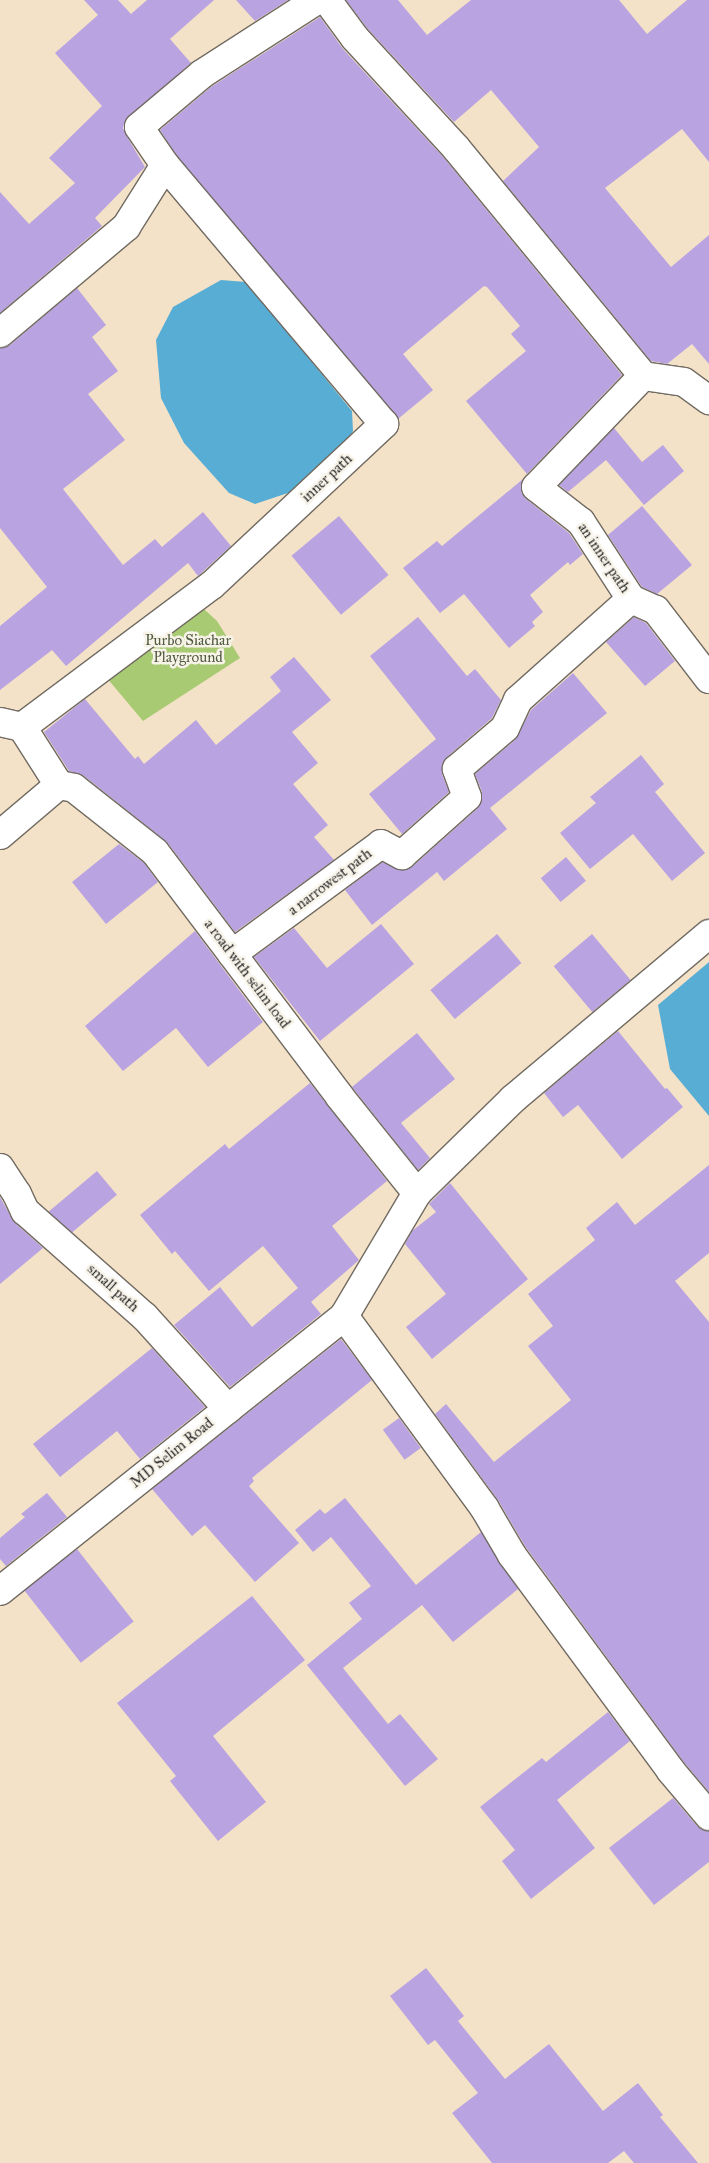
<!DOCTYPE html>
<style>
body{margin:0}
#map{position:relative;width:709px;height:2163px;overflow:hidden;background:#f4e2c8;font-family:"IM FELL Great Primer",serif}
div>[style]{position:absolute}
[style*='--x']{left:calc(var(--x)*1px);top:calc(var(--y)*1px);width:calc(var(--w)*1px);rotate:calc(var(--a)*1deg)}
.green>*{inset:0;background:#a8ca72}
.water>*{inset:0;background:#58add4}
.building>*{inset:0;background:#b9a3e1;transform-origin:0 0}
.roads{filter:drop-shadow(1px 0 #716b62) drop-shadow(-1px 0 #716b62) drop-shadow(0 1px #716b62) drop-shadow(0 -1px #716b62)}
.street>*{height:28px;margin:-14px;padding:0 14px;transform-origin:14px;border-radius:14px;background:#fff}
span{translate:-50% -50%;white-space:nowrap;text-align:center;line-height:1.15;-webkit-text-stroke:5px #f7f3e8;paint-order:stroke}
.street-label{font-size:15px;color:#2b2b2b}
.park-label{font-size:15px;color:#505b40}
</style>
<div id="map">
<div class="green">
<i style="clip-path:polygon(193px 599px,217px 621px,240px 658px,143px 721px,101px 671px)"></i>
</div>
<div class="water">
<i style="clip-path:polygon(221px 280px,246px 282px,352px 411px,353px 431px,341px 452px,294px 491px,255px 504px,229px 493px,184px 443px,161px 398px,156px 340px,173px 307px)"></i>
<i style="clip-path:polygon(709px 962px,709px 1116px,670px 1069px,658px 1005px)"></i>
</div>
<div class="building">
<i style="clip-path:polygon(84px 0,118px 0,131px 14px,147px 0,214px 0,170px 39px,191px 63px,125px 121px,123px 128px,126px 135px,145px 167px,95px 218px,102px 226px,0 313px,0 192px,29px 224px,75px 183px,49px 158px,102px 106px,55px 53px,98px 15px)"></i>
<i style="clip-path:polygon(236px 0,288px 0,255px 21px)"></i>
<i style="clip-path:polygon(346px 0,398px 0,427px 35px,471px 0,619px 0,647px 34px,687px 0,709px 0,709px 162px,682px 129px,605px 188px,671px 267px,709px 235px,709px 364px,692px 344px,667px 364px,651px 361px,503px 181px,539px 147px,491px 90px,454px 122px,367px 28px)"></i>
<i style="clip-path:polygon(320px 17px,343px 49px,444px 158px,622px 375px,527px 474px,466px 401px,526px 351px,511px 334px,520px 326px,487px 287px,484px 286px,403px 354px,433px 390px,398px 419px,177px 156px,160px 130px,211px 87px)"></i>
<i style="clip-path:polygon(77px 288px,106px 325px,92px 337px,118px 371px,88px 394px,125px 440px,63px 489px,123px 565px,155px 539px,162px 547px,203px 512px,231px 546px,198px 576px,188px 563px,66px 666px,52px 650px,0 690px,0 626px,47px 587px,0 528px,0 348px,10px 345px)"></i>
<i style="clip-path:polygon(614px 428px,642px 462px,663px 445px,684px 471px,644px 505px,606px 460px,568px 492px,559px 485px)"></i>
<i style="clip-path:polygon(523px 479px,521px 492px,526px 499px,569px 533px,583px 554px,570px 565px,568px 562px,530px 595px,543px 612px,532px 622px,535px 626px,509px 648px,464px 594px,440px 613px,403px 568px,437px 541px,442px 546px)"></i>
<i style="clip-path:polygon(642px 506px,692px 565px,657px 594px,642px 587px,608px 535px)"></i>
<i style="left:339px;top:516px;width:77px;height:62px;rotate:50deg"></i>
<i style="clip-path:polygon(418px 617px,467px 676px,475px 669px,501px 700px,492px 718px,447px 757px,442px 764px,442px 774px,449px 792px,402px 834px,369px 794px,436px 739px,370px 656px)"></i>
<i style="clip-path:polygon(634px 617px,646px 623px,675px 661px,645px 686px,606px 642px)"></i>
<i style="clip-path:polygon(294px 657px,331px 700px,292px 732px,318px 763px,293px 784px,328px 825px,314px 837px,334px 860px,235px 932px,167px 842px,84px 776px,69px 771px,44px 732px,85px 699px,135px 759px,138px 756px,144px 764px,196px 720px,216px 745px,281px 691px,270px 677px)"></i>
<i style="clip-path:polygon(573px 673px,607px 713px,490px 808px,507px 829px,444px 881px,437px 872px,372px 925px,345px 890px,382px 862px,403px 870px,412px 867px,477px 809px,482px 801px,482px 792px,475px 774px,515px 740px,531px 710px)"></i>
<i style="clip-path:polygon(641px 755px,664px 784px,655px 792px,705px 853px,672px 881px,633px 834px,590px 869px,560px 833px,596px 803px,590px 797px)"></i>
<i style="clip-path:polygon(119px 844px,144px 863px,158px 882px,106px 924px,72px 882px)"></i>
<i style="left:566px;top:857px;width:31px;height:33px;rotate:50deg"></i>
<i style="clip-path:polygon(381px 924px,414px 964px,320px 1041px,254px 957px,294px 928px,327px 968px)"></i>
<i style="clip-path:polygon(195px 931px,263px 1022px,208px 1067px,176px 1028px,123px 1071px,85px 1026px)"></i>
<i style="left:497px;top:934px;width:38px;height:87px;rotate:50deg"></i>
<i style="left:592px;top:934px;width:60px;height:50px;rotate:50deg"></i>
<i style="clip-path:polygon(618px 1031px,665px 1089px,667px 1088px,683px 1107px,622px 1159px,578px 1105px,563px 1117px,544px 1093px)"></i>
<i style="clip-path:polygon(417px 1033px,455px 1079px,401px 1123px,430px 1158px,418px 1170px,352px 1087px)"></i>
<i style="clip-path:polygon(310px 1083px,387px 1181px,332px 1226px,359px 1260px,311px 1302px,321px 1314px,230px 1387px,174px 1325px,220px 1287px,252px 1327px,298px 1288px,263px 1246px,209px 1291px,175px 1251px,172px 1254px,140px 1215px,225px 1144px,229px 1149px)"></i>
<i style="clip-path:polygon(709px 1165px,709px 1253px,675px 1281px,709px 1322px,709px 1792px,683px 1761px,525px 1546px,498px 1500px,435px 1414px,446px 1404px,494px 1462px,571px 1400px,528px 1346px,553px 1326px,528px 1294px,595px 1240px,586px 1228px,617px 1202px,635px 1225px)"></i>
<i style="left:97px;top:1171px;width:31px;height:63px;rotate:50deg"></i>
<i style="clip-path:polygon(450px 1183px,528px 1279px,432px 1359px,406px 1327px,446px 1294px,405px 1244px,412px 1231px,436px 1212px,429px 1204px)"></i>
<i style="clip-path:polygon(0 1197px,14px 1222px,43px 1248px,0 1284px)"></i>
<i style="clip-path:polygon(341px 1339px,372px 1380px,252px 1478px,254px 1481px,249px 1486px,299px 1543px,255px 1582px,205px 1525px,192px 1536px,152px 1489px)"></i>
<i style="clip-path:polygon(152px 1348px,205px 1407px,140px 1459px,117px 1431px,60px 1477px,33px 1444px)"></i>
<i style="left:399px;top:1418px;width:37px;height:20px;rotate:54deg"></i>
<i style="clip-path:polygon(47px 1493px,67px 1517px,6px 1566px,0 1559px,0 1538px,25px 1517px,21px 1514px)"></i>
<i style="clip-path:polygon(345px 1498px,416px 1585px,481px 1532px,518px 1589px,453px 1642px,422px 1605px,343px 1668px,388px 1724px,400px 1714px,438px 1759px,405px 1786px,307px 1665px,362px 1619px,349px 1603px,371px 1586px,331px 1537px,313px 1552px,295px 1530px,320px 1509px,325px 1514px)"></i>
<i style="left:77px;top:1549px;width:92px;height:67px;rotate:52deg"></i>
<i style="clip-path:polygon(252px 1596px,305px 1660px,213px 1736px,266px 1802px,218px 1841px,170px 1781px,176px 1776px,117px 1703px)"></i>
<i style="clip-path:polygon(608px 1712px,630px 1741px,557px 1800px,595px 1848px,531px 1899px,502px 1861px,515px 1850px,480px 1807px,542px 1758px,546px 1762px)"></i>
<i style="clip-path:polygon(673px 1798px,697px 1826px,709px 1831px,709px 1862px,654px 1905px,609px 1848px)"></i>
<i style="clip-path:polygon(426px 1968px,464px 2016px,458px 2021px,505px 2079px,549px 2044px,603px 2111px,638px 2083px,663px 2115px,660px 2117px,698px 2163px,634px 2163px,624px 2151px,608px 2163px,492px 2163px,452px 2113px,478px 2093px,435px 2040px,428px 2045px,390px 1996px)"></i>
</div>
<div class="roads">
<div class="street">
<i style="--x:327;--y:0;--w:47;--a:53.6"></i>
<i style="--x:355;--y:38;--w:149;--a:47.4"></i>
<i style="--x:456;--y:148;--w:295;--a:50.6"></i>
<i style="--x:643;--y:376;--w:41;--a:8.3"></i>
<i style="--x:684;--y:382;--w:31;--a:36"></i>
<i style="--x:0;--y:333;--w:165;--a:-40.1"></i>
<i style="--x:126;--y:227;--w:73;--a:-57.8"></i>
<i style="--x:165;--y:165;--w:46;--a:-124.4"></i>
<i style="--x:139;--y:127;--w:82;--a:-40.1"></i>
<i style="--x:202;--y:74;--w:137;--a:-32.8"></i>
<i style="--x:643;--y:376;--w:154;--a:133.9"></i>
<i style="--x:536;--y:487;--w:57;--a:37.9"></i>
<i style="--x:581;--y:522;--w:92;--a:57"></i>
<i style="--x:631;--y:599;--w:27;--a:24"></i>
<i style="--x:656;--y:610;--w:87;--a:52.5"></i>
<i style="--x:0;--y:722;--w:23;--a:13"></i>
<i style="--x:22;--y:727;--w:237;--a:-36.8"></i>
<i style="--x:212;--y:585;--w:236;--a:-43.1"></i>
<i style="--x:384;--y:424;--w:339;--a:-130.2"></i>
<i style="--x:22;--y:727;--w:69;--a:57.5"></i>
<i style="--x:59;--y:785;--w:15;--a:11"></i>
<i style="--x:74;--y:788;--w:103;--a:38.3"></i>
<i style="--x:155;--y:852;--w:307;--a:52.9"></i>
<i style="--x:340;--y:1097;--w:123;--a:51.3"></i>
<i style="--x:0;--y:835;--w:77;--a:-40.3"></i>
<i style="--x:232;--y:954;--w:185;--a:-36.4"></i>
<i style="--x:381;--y:844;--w:24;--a:28"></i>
<i style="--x:402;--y:855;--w:87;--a:-41.7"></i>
<i style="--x:467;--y:797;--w:30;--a:-110"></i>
<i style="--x:457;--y:769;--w:63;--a:-40.5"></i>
<i style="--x:505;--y:728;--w:31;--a:-65"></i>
<i style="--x:518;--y:700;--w:152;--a:-41.8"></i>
<i style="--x:0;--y:1168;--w:31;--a:57"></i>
<i style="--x:17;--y:1194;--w:19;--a:65"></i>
<i style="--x:25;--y:1211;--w:160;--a:41.5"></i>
<i style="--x:145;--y:1317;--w:124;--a:47.9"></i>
<i style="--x:344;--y:1316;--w:239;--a:53.8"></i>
<i style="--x:485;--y:1509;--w:53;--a:59.6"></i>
<i style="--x:512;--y:1555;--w:268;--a:53.6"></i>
<i style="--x:671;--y:1771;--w:59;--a:49.8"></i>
<i style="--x:0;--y:1591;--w:440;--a:-38.6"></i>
<i style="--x:344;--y:1316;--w:143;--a:-59.3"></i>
<i style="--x:417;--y:1193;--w:134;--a:-44.4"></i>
<i style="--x:513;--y:1099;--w:256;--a:-40.1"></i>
</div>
</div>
<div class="street-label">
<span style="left:327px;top:478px;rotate:-43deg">inner path</span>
<span style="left:604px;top:558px;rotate:56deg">an inner path</span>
<span style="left:330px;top:882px;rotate:-37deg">a narrowest path</span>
<span style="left:247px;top:974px;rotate:53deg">a road with selim load</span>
<span style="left:113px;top:1288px;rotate:42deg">small path</span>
<span style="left:172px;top:1453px;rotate:-39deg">MD Selim Road</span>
</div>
<div class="park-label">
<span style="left:188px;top:649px">Purbo Siachar<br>Playground</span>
</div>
</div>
